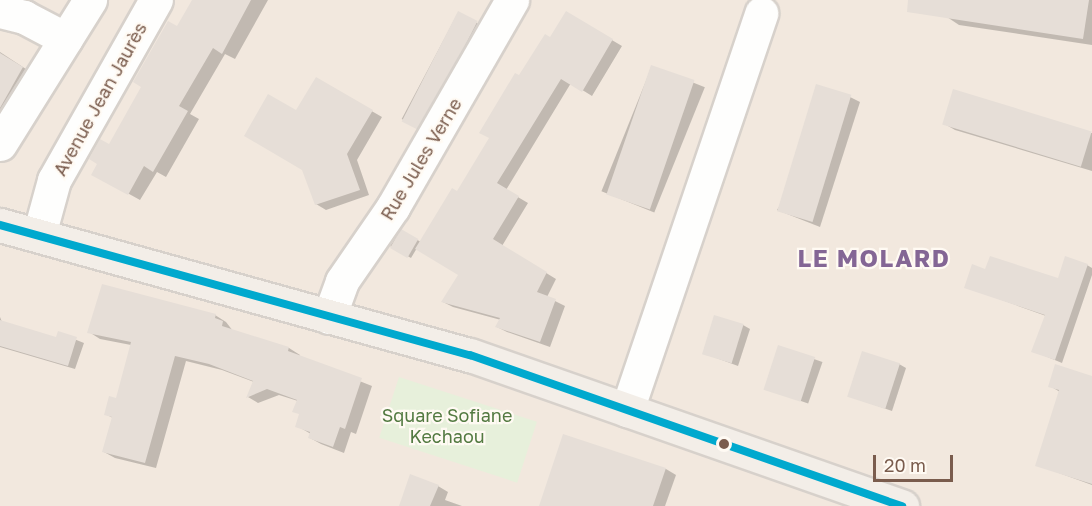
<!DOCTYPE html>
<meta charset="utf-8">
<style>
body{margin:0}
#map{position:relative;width:1092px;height:506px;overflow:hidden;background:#f9f5f0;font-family:"Golos Text",sans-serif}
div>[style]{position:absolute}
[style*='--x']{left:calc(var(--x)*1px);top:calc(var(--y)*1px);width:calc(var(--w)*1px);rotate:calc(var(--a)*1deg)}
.residential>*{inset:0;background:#f2e8de;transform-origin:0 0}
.green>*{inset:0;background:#e7f0db;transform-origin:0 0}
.shadow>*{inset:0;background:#0003;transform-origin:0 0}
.building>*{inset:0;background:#e6ded7;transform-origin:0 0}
.roads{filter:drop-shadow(2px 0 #d7d1cb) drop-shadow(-2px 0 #d7d1cb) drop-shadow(0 2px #d7d1cb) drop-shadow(0 -2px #d7d1cb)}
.minor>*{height:33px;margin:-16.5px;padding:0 16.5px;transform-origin:16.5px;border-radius:16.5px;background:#fefefd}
.major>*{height:33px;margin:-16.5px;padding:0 16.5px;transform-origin:16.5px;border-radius:16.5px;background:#f3eee8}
.bus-1>*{height:8px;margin:-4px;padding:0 4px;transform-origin:4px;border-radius:4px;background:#00a9ce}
.dots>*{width:16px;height:16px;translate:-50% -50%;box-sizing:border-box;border:3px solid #fffaf3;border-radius:50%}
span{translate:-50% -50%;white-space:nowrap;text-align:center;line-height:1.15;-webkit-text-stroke:4.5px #fffaf3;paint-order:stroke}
.street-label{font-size:18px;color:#7a5c4d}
.park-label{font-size:18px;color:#537a41}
.district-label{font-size:24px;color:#846695;font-weight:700;letter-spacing:1.5px}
.scale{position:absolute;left:873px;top:455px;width:80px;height:27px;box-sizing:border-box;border:3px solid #7a5c4d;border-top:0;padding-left:8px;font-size:18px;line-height:21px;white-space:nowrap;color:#7a5c4d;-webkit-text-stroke:4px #fffaf3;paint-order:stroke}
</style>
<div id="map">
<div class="residential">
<i style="left:0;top:0;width:1092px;height:506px"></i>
</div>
<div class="green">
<i style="left:399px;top:377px;width:145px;height:64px;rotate:18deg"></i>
</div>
<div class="shadow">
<i style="clip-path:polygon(194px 0,268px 0,235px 59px,225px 54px,190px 114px,199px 119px,166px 177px,157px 172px,140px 200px,93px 174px)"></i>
<i style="clip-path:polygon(949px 0,1092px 0,1092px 45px,959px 25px,947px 17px)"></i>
<i style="left:458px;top:13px;width:30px;height:120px;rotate:28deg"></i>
<i style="clip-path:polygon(566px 13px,622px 46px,592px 96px,571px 83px,506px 190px,528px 203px,502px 246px,556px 279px,547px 297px,565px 306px,550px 347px,507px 332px,497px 327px,501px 320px,453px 307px,443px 302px,460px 274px,417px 248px,411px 258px,390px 246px,401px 231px,421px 242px,458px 193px,491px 138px,520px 77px,551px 39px)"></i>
<i style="clip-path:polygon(0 52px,35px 75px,0 129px)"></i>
<i style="left:652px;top:66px;width:57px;height:135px;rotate:22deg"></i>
<i style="clip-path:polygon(316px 79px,382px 117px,357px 160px,369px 195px,326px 210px,316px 204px,296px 112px)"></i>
<i style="clip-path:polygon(850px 97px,860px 102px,820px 227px,777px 210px)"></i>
<i style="clip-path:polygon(943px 123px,1092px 133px,1092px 171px,955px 130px)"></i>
<i style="clip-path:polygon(1087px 265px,1092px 268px,1092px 275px,1062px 363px,1033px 351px,1046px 316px,966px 287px,986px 271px,1059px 280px)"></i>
<i style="clip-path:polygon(215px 315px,226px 322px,233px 331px,289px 348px,300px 355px,299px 357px,372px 386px,356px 434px,351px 432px,344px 453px,321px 444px,310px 438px,311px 434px,297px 426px,300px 415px,298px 401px,279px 395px,258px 403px,248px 397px,254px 382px,222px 370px,186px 361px,156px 468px,115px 458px,104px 452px,113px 418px,105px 414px,117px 399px,131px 345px,100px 339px,89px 332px)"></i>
<i style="clip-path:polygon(0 317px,2px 322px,57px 339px,59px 333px,84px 343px,75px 369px,0 347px)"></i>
<i style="clip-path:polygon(743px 325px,750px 329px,738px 366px,703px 353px)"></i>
<i style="left:779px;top:347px;width:46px;height:44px;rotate:19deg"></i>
<i style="clip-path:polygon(899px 364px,906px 368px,892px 411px,849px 396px)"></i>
<i style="clip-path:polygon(1092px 378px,1092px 485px,1037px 465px,1060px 392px,1050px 386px)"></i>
<i style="clip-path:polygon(564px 436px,666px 469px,676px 475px,665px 506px,555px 506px)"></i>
<i style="clip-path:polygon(438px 486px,448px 492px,445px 500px,462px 506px,400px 506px)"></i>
</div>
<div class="building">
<i style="clip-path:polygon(192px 0,251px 0,222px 54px,213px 48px,179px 106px,188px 111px,153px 172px,144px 166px,128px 195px,91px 175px,97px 164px,89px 159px,100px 139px,109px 144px,141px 87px,133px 82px,168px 21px,177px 26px)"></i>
<i style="clip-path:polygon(908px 0,1089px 0,1083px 39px,907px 12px)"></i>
<i style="left:458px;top:11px;width:22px;height:124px;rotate:27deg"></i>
<i style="clip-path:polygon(566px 11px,613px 39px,582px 92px,561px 79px,497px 183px,519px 196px,493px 239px,547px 272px,537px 292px,556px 299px,540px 342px,495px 327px,500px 318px,441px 302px,458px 275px,415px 249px,452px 188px,457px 191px,489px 138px,479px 133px,515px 73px,519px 75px,545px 34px,550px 37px)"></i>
<i style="clip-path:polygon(0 53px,23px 67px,0 108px)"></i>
<i style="left:651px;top:65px;width:46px;height:137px;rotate:19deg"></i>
<i style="clip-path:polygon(316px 77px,373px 110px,347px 154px,360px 190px,315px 205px,302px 170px,244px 136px,268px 94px,296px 110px)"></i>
<i style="left:816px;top:84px;width:37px;height:133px;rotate:17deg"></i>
<i style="left:953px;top:89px;width:145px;height:37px;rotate:17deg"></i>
<i style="left:401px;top:229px;width:20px;height:22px;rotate:30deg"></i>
<i style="clip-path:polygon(990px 256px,1058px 278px,1065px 256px,1088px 264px,1055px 360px,1031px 352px,1045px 315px,964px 288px,972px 264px,985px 269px)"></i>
<i style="clip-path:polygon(102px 284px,216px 314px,215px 318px,223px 321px,222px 326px,289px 347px,288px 351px,362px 378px,345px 429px,340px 427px,333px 447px,308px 438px,310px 432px,295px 427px,299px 414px,292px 412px,297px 400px,267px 389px,246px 398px,253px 381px,209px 364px,175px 356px,145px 463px,102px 452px,112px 417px,104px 415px,109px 396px,116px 398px,131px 342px,87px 333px)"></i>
<i style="left:714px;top:315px;width:31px;height:41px;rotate:17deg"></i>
<i style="clip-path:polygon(0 320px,56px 337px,58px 331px,77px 337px,68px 366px,0 346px)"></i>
<i style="left:778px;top:345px;width:39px;height:47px;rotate:18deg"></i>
<i style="left:862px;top:351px;width:40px;height:48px;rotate:18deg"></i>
<i style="clip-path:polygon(1055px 364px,1092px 376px,1092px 484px,1035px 466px,1059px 390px,1048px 387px)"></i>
<i style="clip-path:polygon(563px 434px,666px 468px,653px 506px,539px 506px)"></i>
<i style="clip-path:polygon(410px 474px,439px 485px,430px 506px,399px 506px)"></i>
</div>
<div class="roads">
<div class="minor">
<i style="--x:0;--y:11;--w:25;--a:14"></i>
<i style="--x:24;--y:17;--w:47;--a:27.6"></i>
<i style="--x:0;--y:144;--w:170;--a:-58"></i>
<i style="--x:39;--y:235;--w:57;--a:-74.7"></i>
<i style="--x:54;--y:180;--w:207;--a:-60.5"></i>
<i style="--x:329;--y:317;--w:38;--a:-70"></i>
<i style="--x:342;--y:281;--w:90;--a:-55.4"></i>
<i style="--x:393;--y:207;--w:239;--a:-60.1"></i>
<i style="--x:627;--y:410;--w:419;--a:-71.3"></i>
</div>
<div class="major">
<i style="--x:0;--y:225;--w:488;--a:15.5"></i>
<i style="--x:470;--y:355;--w:458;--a:19.3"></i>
</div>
</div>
<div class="bus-1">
<i style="--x:0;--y:225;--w:488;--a:15.5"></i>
<i style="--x:470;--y:355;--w:458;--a:19.3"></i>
</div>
<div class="dots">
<i style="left:724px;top:444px;background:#7a5c4d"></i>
</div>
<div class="street-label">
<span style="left:100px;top:99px;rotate:-61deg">Avenue Jean Jaurès</span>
<span style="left:421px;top:159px;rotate:-59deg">Rue Jules Verne</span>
</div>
<div class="park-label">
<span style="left:447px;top:426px">Square Sofiane<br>Kechaou</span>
</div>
<div class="district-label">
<span style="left:874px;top:258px">LE MOLARD</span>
</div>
<div class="scale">20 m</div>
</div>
